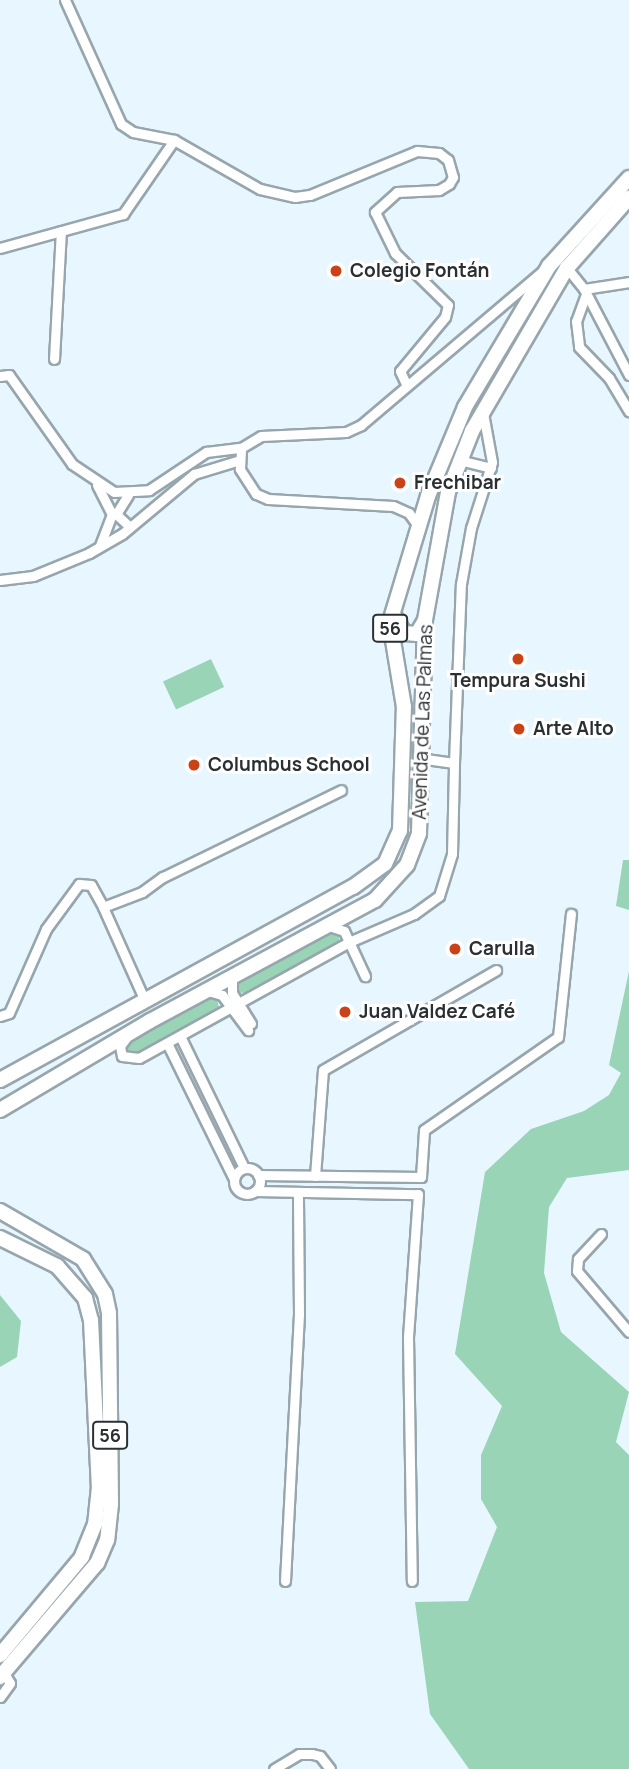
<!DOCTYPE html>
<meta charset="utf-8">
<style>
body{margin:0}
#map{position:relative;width:629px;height:1769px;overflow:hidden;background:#e8f7ff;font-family:Manrope,sans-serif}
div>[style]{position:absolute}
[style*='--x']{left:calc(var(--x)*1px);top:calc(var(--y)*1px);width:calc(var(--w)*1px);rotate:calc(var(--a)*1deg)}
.green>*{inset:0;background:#99d4b6;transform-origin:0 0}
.roads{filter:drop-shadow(2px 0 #97a6ad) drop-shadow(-2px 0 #97a6ad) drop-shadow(0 2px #97a6ad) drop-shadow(0 -2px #97a6ad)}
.street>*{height:9px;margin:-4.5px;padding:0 4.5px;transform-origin:4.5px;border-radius:4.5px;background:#fff}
.street>.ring{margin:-4.5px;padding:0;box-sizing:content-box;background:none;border:9px solid #fff;border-radius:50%}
.primary>*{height:14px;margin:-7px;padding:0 7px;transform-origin:7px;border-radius:7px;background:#fff}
.dots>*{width:19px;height:19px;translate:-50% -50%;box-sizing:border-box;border:4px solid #fff;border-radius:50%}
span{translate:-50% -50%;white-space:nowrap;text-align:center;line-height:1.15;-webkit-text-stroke:6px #fff;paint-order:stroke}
.shield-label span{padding:2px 5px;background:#fff;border:2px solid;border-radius:5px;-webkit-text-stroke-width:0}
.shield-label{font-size:18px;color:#292f32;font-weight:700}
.poi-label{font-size:19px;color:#292f32;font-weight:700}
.left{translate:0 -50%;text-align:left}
.street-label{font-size:19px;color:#292f32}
</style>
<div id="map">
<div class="green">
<i style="left:211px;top:659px;width:31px;height:53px;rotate:65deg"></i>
<i style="clip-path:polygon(623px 860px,629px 860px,629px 910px,616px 906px)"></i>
<i style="clip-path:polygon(328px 932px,338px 933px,340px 943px,244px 993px,236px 992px,236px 982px)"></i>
<i style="clip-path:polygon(629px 971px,629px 1170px,567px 1178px,549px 1207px,544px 1273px,561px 1332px,629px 1392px,616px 1442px,629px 1455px,629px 1769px,469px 1769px,430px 1714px,415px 1602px,468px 1601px,497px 1527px,481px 1499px,481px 1455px,502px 1406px,455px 1354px,485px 1172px,531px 1129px,584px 1111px,609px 1095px,621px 1073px,609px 1065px)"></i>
<i style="clip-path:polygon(207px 996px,216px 996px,219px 1007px,134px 1056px,126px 1055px,127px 1043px)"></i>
<i style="clip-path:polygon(0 1295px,21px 1321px,17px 1357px,0 1367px)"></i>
</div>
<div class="roads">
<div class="street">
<i style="--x:65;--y:0;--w:136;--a:65.7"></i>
<i style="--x:121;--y:124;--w:14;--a:34"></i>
<i style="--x:133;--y:132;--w:42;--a:11"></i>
<i style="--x:174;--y:140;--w:99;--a:29.7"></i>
<i style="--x:260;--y:189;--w:36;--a:13"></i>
<i style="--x:295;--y:197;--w:15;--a:-8"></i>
<i style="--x:310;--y:195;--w:116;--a:-22.4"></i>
<i style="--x:417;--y:151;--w:22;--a:5"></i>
<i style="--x:439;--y:153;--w:11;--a:38"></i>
<i style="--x:448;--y:160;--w:18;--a:74"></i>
<i style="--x:453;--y:177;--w:8;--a:120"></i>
<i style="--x:449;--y:184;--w:12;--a:149"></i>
<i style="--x:439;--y:190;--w:42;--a:177.3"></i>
<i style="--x:397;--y:192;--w:30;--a:138"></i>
<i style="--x:375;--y:212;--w:46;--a:64"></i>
<i style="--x:395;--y:253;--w:74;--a:44.5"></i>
<i style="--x:448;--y:305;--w:12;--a:104"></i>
<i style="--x:445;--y:317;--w:70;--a:129.8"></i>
<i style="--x:400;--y:371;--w:14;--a:65"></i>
<i style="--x:0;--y:248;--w:128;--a:-15.5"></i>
<i style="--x:123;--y:214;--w:90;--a:-55.4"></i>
<i style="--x:567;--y:268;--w:27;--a:51"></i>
<i style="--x:584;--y:289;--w:97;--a:62.4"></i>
<i style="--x:584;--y:289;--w:46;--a:-8.8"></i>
<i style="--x:586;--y:294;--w:29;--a:110"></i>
<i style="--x:576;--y:321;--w:26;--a:83"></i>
<i style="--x:579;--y:347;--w:43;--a:45.9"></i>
<i style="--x:609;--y:378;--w:39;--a:59"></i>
<i style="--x:54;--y:359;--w:128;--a:-86.9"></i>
<i style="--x:0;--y:376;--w:9;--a:-6"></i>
<i style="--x:9;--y:375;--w:109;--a:54.7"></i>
<i style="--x:72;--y:464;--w:50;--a:33.7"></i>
<i style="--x:114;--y:492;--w:35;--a:-3"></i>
<i style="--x:149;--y:490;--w:69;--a:-33.7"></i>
<i style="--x:206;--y:452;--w:35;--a:-7"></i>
<i style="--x:459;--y:460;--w:33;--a:14"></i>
<i style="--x:97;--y:485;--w:33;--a:63"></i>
<i style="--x:112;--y:514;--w:33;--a:111"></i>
<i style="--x:128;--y:495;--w:22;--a:122"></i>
<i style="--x:116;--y:514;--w:19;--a:43"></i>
<i style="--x:419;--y:527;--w:17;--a:-126"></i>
<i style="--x:409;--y:513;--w:17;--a:-156"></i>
<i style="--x:393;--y:506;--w:125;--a:-176.8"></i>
<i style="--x:268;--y:499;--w:13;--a:-157"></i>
<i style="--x:256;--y:494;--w:30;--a:-123"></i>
<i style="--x:240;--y:469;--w:21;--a:-87"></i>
<i style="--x:241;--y:448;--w:23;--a:-31"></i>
<i style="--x:261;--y:436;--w:85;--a:-2.7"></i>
<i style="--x:346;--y:432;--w:17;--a:-25"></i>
<i style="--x:361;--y:425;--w:240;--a:-40.3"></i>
<i style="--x:0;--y:580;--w:33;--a:-7"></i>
<i style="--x:33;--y:576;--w:61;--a:-22.3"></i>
<i style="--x:89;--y:553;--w:38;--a:-30"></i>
<i style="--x:122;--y:534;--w:94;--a:-39.8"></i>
<i style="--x:194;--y:474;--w:48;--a:-16.9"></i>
<i style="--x:454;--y:763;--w:179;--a:-87.8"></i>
<i style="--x:461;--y:584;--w:57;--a:-79.9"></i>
<i style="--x:471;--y:528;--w:69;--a:-72.3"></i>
<i style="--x:492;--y:462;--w:50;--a:-100.4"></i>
<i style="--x:329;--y:926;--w:16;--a:18"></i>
<i style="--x:344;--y:931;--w:50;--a:65"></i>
<i style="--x:232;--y:978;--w:15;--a:90"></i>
<i style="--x:232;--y:993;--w:36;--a:58"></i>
<i style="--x:208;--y:991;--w:15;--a:16"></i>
<i style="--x:222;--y:995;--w:44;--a:53.4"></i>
<i style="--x:145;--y:1001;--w:103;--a:-114.1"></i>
<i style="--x:103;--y:907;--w:42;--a:-21"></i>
<i style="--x:142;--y:892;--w:26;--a:-36"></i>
<i style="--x:163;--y:877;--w:198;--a:-26"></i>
<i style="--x:0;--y:1016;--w:9;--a:-18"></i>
<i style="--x:9;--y:1013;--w:92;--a:-66.2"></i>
<i style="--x:46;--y:929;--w:56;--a:-53.7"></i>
<i style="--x:79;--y:884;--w:12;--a:5"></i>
<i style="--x:91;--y:885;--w:25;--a:61"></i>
<i style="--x:180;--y:1036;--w:147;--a:64.1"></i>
<i style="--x:126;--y:1038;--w:10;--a:127"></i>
<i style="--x:120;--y:1046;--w:10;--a:79"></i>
<i style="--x:122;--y:1056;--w:17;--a:7"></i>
<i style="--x:139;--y:1058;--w:240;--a:-28.9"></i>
<i style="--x:349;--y:942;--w:71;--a:-23.3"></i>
<i style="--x:414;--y:914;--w:31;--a:-36"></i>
<i style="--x:439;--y:896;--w:44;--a:-72.8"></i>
<i style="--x:452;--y:854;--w:91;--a:-88.7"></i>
<i style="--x:454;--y:763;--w:34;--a:-172"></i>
<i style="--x:167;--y:1043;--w:152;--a:63.8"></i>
<i class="ring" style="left:234px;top:1168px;width:17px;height:17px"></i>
<i style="--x:258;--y:1175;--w:163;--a:0.7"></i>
<i style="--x:421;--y:1177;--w:47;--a:-86.3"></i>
<i style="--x:424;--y:1130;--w:163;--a:-34.8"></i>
<i style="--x:558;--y:1037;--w:124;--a:-84"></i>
<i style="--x:315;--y:1176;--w:106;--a:-85.7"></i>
<i style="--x:323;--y:1070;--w:200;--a:-30"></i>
<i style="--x:255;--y:1191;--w:163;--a:1.1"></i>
<i style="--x:418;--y:1194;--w:143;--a:94"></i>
<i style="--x:408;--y:1337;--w:244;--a:89.1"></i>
<i style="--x:601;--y:1234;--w:34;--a:133"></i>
<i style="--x:578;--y:1259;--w:12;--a:95"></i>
<i style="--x:577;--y:1271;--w:80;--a:49.6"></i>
<i style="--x:285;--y:1581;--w:267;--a:-87"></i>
<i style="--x:299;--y:1314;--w:122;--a:-90.5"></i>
<i style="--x:0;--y:1697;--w:17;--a:-54"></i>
<i style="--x:10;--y:1683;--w:12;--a:-121"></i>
<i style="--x:274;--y:1769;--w:29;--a:-31"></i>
<i style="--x:299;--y:1754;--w:13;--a:0"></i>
<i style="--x:312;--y:1754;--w:8;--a:14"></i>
<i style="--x:320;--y:1756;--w:16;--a:52"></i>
</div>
<div class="primary">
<i style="--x:393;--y:614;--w:22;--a:60"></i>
<i style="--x:404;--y:633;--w:13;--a:4"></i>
<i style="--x:417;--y:634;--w:14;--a:-60"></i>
<i style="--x:0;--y:1080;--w:402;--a:-28.7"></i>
<i style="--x:353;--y:887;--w:39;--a:-36"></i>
<i style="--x:385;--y:864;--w:36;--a:-66"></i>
<i style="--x:400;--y:831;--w:124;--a:-88.2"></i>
<i style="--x:404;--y:707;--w:86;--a:-99.4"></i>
<i style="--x:390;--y:622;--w:132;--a:-73.2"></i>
<i style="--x:428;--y:496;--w:96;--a:-67.4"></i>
<i style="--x:465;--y:407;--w:164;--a:-59.2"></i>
<i style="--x:549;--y:266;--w:119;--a:-47.7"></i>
<i style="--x:0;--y:1110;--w:174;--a:-30.7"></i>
<i style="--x:150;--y:1021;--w:255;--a:-28.3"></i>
<i style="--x:375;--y:900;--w:47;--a:-47.6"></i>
<i style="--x:407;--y:865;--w:34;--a:-69"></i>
<i style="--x:419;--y:833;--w:213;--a:-88.4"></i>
<i style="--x:425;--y:620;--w:130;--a:-79.8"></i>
<i style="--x:448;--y:492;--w:66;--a:-68.5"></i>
<i style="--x:472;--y:431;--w:189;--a:-59.8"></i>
<i style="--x:567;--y:268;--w:94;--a:-48.5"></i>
<i style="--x:0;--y:1211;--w:96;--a:30"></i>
<i style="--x:83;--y:1259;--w:41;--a:57.8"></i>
<i style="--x:105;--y:1294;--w:19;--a:78"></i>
<i style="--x:109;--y:1313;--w:191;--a:89.4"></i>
<i style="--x:111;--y:1504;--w:36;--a:96"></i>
<i style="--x:107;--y:1540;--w:25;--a:113"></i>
<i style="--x:97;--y:1563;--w:150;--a:130.4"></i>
<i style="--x:0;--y:1238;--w:64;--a:26.2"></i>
<i style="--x:57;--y:1266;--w:43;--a:48.8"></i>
<i style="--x:85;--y:1298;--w:23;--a:75"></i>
<i style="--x:91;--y:1320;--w:167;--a:87.3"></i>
<i style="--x:99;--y:1487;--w:37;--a:96"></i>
<i style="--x:95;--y:1524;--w:35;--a:112"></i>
<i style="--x:82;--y:1557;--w:128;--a:129.9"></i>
</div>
</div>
<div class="dots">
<i style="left:336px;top:271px;background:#ca4215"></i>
<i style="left:400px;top:483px;background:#ca4215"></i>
<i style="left:518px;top:659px;background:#ca4215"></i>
<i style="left:519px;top:729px;background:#ca4215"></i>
<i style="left:194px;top:765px;background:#ca4215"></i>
<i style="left:455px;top:949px;background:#ca4215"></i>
<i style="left:345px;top:1012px;background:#ca4215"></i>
</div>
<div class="shield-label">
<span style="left:390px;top:628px">56</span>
<span style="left:110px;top:1435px">56</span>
</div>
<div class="poi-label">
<span class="left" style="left:350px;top:271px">Colegio Fontán</span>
<span class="left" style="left:414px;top:483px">Frechibar</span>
<span style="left:518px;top:681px">Tempura Sushi</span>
<span class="left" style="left:533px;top:729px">Arte Alto</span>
<span class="left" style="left:208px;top:765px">Columbus School</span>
<span class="left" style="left:469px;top:949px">Carulla</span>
<span class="left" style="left:359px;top:1012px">Juan Valdez Café</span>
</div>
<div class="street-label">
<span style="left:423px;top:722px;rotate:-88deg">Avenida de Las Palmas</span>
</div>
</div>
